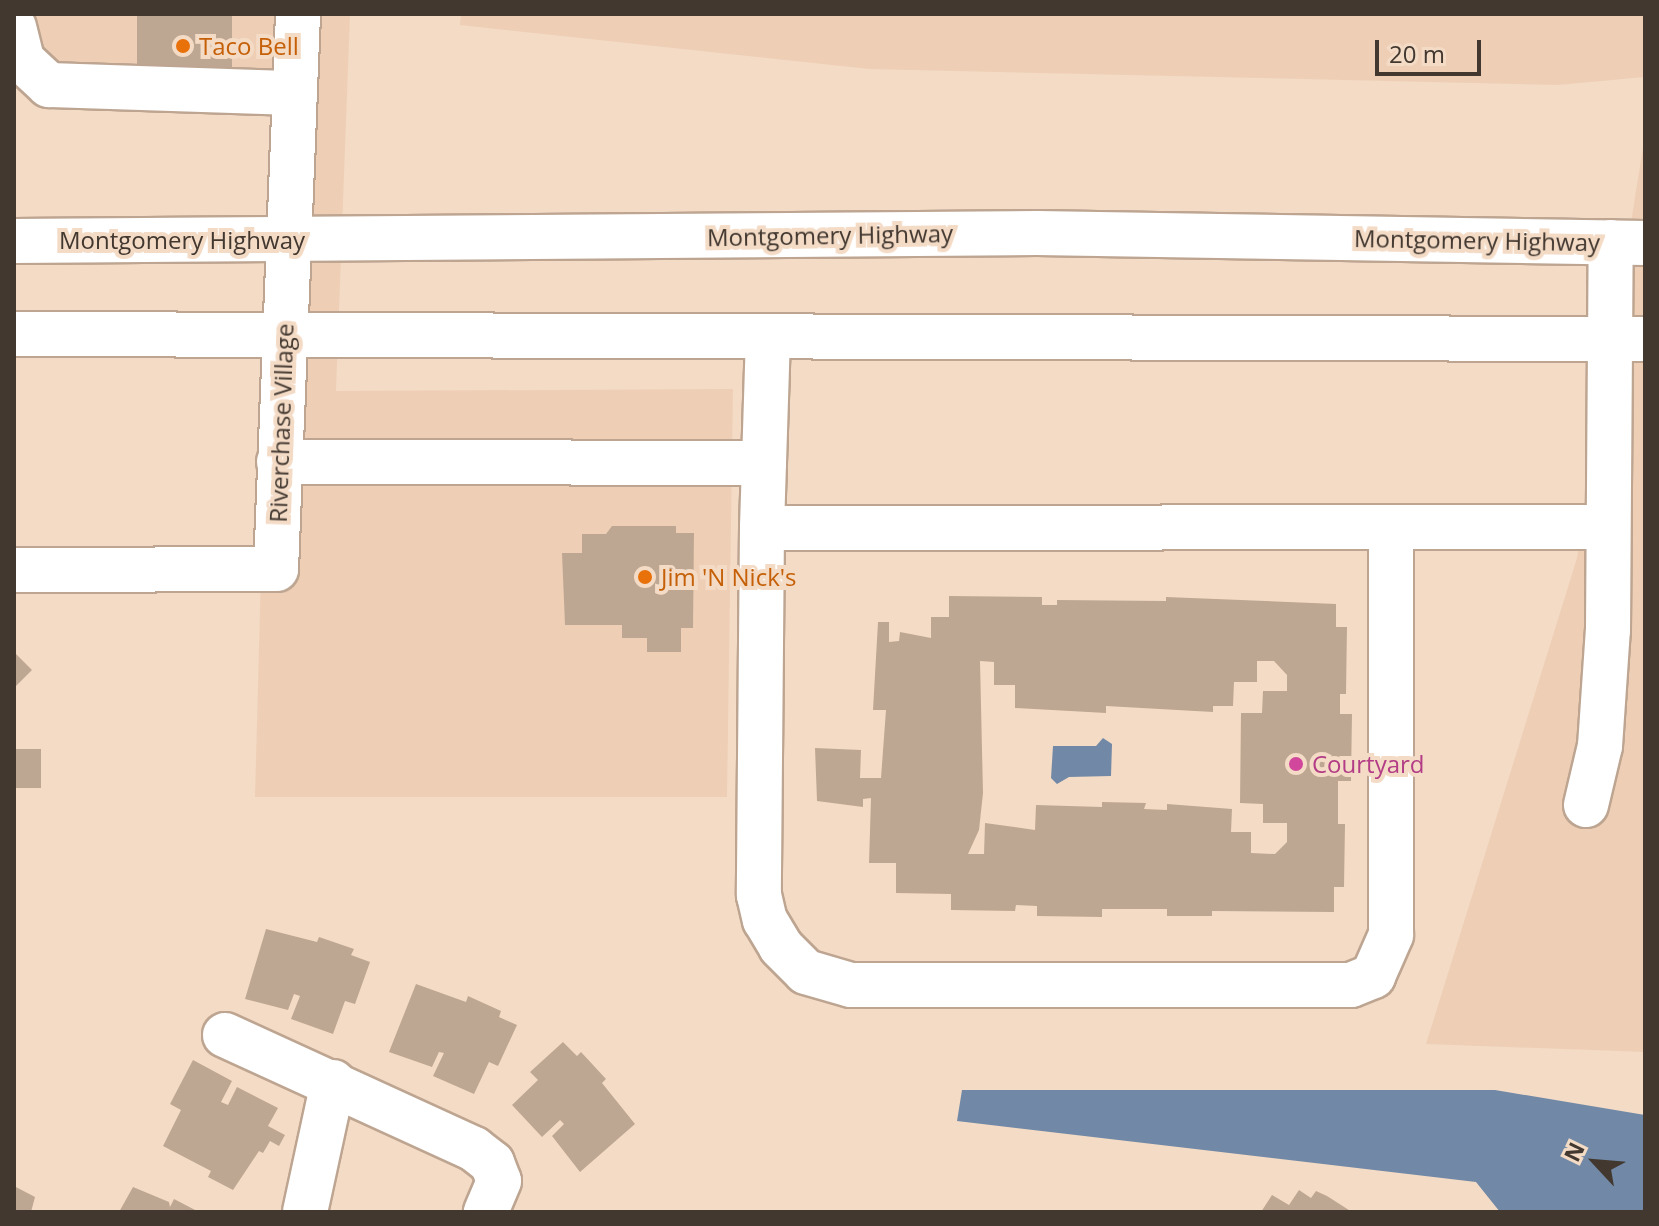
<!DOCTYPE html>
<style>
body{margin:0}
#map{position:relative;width:1659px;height:1226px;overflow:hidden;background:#f4dbc6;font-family:"Open Sans",sans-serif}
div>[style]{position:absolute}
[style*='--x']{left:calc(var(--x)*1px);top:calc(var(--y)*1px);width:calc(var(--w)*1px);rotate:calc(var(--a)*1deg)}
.built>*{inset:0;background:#eecfb5}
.water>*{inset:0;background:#7189a6}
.building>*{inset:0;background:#bea792;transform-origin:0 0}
.roads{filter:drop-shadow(2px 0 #bda591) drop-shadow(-2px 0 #bda591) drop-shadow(0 2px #bda591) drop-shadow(0 -2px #bda591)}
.minor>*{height:44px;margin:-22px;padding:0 22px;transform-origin:22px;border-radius:22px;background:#fff}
.major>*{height:44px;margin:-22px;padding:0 22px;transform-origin:22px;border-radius:22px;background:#fff}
.dots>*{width:22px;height:22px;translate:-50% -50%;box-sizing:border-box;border:4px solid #f4dbc6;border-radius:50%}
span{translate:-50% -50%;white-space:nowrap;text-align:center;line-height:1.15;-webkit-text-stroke:8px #f4dbc6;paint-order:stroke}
.food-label{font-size:24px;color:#c56008}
.left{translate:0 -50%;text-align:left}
.street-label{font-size:24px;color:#423830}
.hotel-label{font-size:24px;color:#b23c85}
.frame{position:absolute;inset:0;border:16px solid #423830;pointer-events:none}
.north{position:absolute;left:1555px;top:1122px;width:80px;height:80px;-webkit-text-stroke:6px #f4dbc6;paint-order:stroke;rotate:296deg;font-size:22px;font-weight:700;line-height:32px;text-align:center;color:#423830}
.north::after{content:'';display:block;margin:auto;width:28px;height:36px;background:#423830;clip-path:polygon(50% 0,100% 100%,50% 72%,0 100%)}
.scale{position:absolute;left:1375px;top:40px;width:106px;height:36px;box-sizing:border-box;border:4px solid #423830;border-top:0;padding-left:10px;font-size:24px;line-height:28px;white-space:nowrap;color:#423830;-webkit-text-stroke:6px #f4dbc6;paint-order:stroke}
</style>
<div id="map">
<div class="built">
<i style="clip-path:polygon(14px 14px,350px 14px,336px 391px,733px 389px,727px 797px,255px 797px,274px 82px,14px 83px)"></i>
<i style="clip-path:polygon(461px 14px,1645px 14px,1645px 77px,1558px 85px,869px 69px,460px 25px)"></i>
<i style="clip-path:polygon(1645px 135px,1645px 1052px,1426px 1044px,1577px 558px)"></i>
</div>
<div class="water">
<i style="clip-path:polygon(1103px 738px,1112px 744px,1111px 776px,1069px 777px,1057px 784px,1051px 778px,1053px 746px,1096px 746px)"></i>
<i style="clip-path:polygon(962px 1090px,1495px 1090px,1645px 1115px,1645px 1212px,1500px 1212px,1476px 1182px,957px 1121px)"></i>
</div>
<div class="building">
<i style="left:137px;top:14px;width:95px;height:64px"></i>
<i style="clip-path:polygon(612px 526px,676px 526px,676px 533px,694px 533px,693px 628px,681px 628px,681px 652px,647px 652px,647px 638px,622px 638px,622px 625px,565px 625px,562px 553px,582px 553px,582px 534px,606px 534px)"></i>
<i style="clip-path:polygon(evenodd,949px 596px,1042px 597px,1042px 605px,1057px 605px,1057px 600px,1166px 601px,1166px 597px,1336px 604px,1336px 627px,1347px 627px,1346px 694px,1340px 694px,1340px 714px,1352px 714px,1351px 781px,1338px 781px,1338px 824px,1345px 824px,1344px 887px,1334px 887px,1334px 912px,1212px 911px,1212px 916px,1167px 916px,1167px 909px,1102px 909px,1102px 917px,1037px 916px,1037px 906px,1016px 905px,1015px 911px,951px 910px,951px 894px,896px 893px,896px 863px,869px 863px,871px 798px,863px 799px,863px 807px,817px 801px,815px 748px,861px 750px,860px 778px,881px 778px,886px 710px,873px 710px,878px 622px,889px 622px,889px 642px,899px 641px,900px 632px,931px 638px,931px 617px,949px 617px,949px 596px,980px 661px,994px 662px,994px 685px,1015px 685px,1015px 708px,1106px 713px,1106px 706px,1213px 712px,1213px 706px,1233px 706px,1234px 682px,1257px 682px,1257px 661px,1274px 661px,1287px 675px,1287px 691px,1263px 691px,1262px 713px,1241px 713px,1240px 803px,1263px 804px,1263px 823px,1287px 823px,1287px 842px,1275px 854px,1251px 853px,1251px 832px,1231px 832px,1232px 809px,1167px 804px,1167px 810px,1144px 809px,1146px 803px,1102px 802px,1102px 807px,1036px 805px,1035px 830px,985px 823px,984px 854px,968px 854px,979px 830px,983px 793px,980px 661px)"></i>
<i style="clip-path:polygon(14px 652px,32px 670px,14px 688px)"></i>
<i style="left:14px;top:749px;width:27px;height:39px"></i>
<i style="clip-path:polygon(266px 929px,317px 942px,319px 937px,354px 949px,351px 955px,370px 962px,355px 1004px,345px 1001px,333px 1034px,291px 1019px,300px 996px,294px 994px,288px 1010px,245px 999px)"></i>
<i style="clip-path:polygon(416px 984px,466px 1002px,468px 996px,501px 1011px,499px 1017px,517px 1025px,498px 1066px,489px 1062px,474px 1094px,433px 1076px,444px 1053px,439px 1052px,432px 1067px,389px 1052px)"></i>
<i style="clip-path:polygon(563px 1042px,577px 1056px,581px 1052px,606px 1079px,602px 1083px,635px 1124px,580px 1172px,552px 1136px,564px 1124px,560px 1120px,542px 1137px,512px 1105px,538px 1080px,530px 1072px)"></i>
<i style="clip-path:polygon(193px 1060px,232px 1081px,221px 1102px,228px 1105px,237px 1087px,278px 1108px,268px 1126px,285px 1135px,279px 1146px,270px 1141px,263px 1153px,259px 1151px,233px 1190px,208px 1177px,211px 1171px,163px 1146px,181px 1110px,170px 1104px)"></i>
<i style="clip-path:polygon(14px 1186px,35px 1197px,31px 1212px,14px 1212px)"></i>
<i style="clip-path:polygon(133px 1187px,169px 1202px,170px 1207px,174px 1199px,199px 1212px,119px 1212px)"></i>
<i style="clip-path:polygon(1299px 1190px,1311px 1198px,1316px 1191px,1327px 1196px,1352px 1212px,1261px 1212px,1272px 1195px,1289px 1205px)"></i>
</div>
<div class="roads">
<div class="minor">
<i style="--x:14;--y:27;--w:34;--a:76"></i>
<i style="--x:22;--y:60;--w:37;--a:43"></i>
<i style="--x:49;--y:85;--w:246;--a:1.9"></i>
<i style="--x:279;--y:462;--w:485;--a:0.1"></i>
<i style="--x:764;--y:463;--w:126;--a:-88.2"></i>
<i style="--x:764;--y:463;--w:65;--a:91.8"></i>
<i style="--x:762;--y:528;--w:846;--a:-0.07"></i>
<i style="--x:762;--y:528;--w:367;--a:90.5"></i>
<i style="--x:759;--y:895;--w:26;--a:77"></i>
<i style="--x:765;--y:920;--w:31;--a:59"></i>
<i style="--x:781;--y:947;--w:35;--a:45"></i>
<i style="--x:806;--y:972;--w:47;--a:16.1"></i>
<i style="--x:851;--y:985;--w:500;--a:0"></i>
<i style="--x:1351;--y:985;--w:24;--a:-22"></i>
<i style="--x:1373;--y:976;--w:45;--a:-66.3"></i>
<i style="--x:1391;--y:935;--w:407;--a:-90"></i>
<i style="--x:14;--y:570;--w:262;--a:-0.2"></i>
<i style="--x:276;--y:569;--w:555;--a:-87.73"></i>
<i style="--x:1586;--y:805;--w:61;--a:-76.7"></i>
<i style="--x:1600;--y:746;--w:116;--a:-86.1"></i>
<i style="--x:1608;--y:630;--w:388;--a:-89.6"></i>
<i style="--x:225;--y:1035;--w:274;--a:24.6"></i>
<i style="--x:474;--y:1149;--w:23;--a:38"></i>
<i style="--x:492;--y:1163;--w:19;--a:69"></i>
<i style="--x:499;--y:1181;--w:34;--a:113"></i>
<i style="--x:305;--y:1212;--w:133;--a:-77.8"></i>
</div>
<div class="major">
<i style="--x:14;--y:241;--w:1023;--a:-0.45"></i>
<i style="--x:1037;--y:233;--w:608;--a:0.94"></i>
<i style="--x:14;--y:334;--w:1631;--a:0.18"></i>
</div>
</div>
<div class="dots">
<i style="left:183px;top:46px;background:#e8710a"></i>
<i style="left:645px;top:577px;background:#e8710a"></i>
<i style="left:1296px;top:764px;background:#d1479c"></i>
</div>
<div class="food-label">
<span class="left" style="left:199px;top:46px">Taco Bell</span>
<span class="left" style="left:661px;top:577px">Jim 'N Nick's</span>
</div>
<div class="street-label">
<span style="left:830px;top:235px;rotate:-1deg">Montgomery Highway</span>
<span style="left:182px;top:240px">Montgomery Highway</span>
<span style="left:1477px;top:240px;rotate:1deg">Montgomery Highway</span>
<span style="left:281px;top:423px;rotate:-88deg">Riverchase Village</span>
</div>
<div class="hotel-label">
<span class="left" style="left:1312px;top:764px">Courtyard</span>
</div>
<div class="frame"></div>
<div class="north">N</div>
<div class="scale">20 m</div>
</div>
